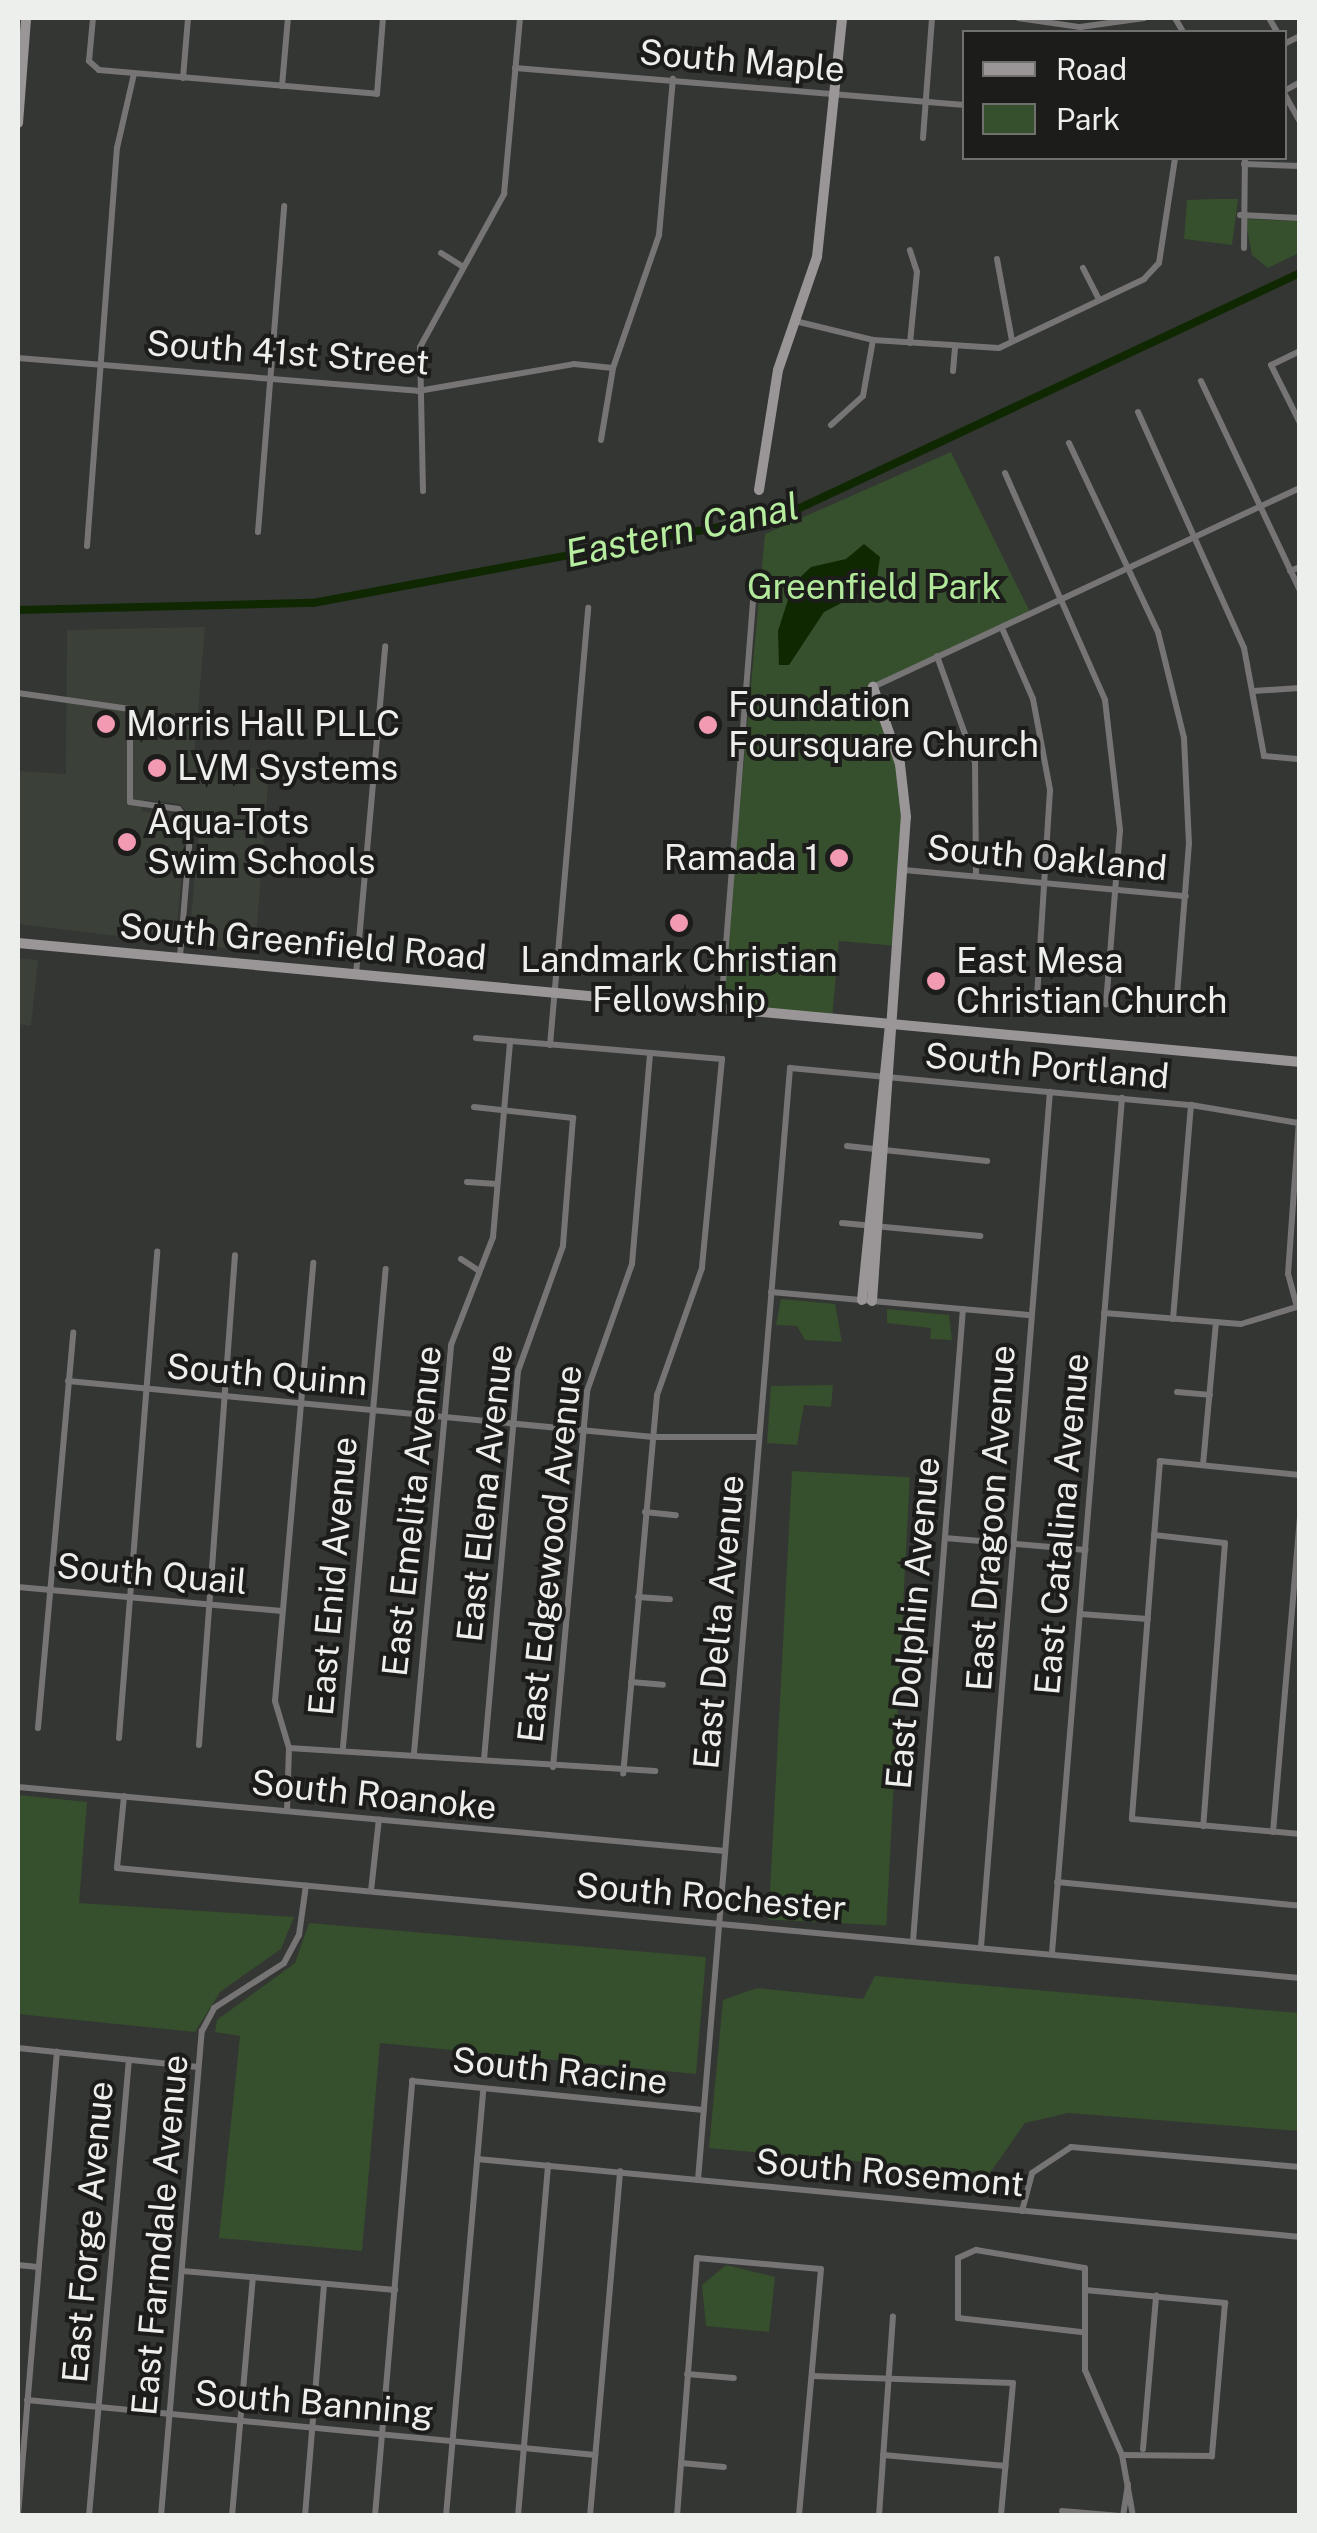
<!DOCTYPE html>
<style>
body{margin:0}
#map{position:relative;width:1317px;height:2533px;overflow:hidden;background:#333632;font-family:"Public Sans",sans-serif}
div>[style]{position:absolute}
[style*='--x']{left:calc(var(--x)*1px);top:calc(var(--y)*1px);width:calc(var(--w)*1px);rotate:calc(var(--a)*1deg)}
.built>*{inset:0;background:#3b4138}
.green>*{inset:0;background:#364f2c;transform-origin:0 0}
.water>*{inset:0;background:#0f2802}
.canal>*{height:8px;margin:-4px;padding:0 4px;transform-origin:4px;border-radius:4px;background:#0f2802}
.street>*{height:6px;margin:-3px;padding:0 3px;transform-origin:3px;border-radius:3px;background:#767474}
.secondary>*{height:10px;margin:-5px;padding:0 5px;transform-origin:5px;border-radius:5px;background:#9a9697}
.dots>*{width:28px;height:28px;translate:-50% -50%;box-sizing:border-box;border:5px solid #1c1d1b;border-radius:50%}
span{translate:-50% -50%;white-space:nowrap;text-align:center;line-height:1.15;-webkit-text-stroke:8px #1c1d1b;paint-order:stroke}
.street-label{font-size:35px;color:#edefed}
.park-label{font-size:35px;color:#b1e89a}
.poi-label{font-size:35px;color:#edefed}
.left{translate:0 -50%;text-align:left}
.right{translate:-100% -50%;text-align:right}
.water-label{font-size:38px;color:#b6ed9f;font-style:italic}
.frame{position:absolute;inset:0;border:20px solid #edefed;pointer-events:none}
.legend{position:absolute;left:962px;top:30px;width:325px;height:130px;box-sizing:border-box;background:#1c1d1b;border:2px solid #70716f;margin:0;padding:12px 18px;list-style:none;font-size:30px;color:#edefed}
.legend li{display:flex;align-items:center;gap:20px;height:50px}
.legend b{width:50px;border:2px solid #70716f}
</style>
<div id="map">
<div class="built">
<i style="clip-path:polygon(205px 627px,194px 760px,269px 770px,255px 952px,189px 943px,199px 826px,180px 804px,144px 800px,142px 811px,187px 822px,175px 943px,18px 924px,18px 771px,66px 774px,67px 630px)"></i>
<i style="clip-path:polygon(18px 958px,38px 960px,31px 1026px,18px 1024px)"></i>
</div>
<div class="green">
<i style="clip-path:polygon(1215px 199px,1238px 199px,1232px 245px,1184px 239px,1187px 200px)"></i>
<i style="clip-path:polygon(1245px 219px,1299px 221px,1299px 253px,1268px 268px,1252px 255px)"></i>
<i style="clip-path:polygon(951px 452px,1031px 614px,873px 687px,906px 789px,898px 946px,839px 941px,832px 1019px,721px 1009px,765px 534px)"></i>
<i style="clip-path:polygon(781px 1299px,835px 1304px,842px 1342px,805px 1340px,797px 1326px,776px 1325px)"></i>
<i style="clip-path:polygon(887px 1309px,949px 1315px,952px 1340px,930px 1339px,931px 1328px,887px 1323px)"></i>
<i style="clip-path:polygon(833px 1385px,831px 1407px,804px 1405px,797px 1445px,767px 1443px,771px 1386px)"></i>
<i style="left:792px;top:1471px;width:118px;height:449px;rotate:3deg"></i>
<i style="clip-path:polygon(18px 1795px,87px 1802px,79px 1903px,294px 1917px,281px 1949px,220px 1992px,195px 2032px,18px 2014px)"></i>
<i style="clip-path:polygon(309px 1923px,706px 1957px,696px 2074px,380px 2043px,362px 2251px,219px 2238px,240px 2036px,215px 2032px,217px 2020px,295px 1963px)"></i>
<i style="clip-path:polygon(875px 1976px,1299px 2013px,1299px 2131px,1068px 2113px,1025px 2123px,990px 2173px,709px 2148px,723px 2000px,757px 1988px,863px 1999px)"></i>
<i style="clip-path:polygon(726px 2265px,775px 2277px,769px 2332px,706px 2326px,702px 2285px)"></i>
</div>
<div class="water">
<i style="clip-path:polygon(864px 544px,880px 557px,876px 585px,824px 612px,789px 665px,779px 665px,778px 631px,793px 584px,811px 567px,846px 559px)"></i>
</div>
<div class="canal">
<i style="--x:18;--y:610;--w:295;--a:-1.4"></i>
<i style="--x:313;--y:603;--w:480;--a:-10.6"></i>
<i style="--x:785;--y:515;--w:569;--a:-25.17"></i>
</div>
<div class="street">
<i style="--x:93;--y:18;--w:43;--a:95.3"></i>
<i style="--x:89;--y:61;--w:13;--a:42"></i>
<i style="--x:99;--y:70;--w:279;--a:4.9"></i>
<i style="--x:377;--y:94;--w:76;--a:-85.5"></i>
<i style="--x:1018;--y:18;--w:63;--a:8.3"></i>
<i style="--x:1080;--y:27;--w:65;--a:-8"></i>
<i style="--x:1175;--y:18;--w:16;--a:60"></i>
<i style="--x:1269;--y:18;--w:16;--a:60"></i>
<i style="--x:1284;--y:44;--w:18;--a:-27"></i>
<i style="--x:515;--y:68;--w:451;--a:4.7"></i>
<i style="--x:183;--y:78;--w:60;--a:-85.2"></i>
<i style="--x:282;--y:86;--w:68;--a:-85"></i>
<i style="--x:1284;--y:91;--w:18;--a:-29"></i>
<i style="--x:1284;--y:93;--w:33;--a:61"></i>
<i style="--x:923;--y:138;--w:120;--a:-85.7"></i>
<i style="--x:1244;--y:164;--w:56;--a:2"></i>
<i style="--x:1240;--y:215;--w:60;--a:2.9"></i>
<i style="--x:1244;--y:248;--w:90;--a:-89.4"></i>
<i style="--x:441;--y:253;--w:25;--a:32"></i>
<i style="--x:997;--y:259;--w:83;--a:79.6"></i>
<i style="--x:1083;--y:268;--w:36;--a:63"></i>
<i style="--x:795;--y:321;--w:80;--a:13.7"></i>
<i style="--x:873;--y:340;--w:126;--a:3.6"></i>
<i style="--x:999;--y:348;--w:161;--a:-25.4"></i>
<i style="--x:1144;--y:279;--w:22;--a:-47"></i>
<i style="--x:1159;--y:263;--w:106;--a:-81.3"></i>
<i style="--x:910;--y:343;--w:71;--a:-84.4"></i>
<i style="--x:917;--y:272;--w:23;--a:-108"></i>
<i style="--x:1300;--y:351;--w:32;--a:154"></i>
<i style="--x:1271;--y:365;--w:65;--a:63.4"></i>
<i style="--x:18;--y:358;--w:401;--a:4.7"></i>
<i style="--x:418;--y:391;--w:158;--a:-9.8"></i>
<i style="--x:574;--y:364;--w:39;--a:6"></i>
<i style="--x:953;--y:371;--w:23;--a:-85"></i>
<i style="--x:1201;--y:381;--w:231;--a:64.7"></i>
<i style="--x:1138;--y:412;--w:259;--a:65.8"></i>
<i style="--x:1244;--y:648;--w:110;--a:79.5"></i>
<i style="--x:1264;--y:756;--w:36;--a:5"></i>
<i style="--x:831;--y:425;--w:43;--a:-42.2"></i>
<i style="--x:863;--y:396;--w:57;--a:-79.9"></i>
<i style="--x:601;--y:440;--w:73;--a:-80.5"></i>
<i style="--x:613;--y:368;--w:141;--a:-70.9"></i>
<i style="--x:659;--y:235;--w:157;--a:-84.9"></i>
<i style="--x:1069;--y:443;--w:209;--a:64.8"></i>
<i style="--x:1158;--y:632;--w:109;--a:76.2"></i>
<i style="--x:1184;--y:738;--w:105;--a:87.3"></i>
<i style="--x:1189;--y:843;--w:168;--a:94.5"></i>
<i style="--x:1005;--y:473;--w:248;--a:66.2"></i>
<i style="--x:1105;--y:700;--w:131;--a:83.4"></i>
<i style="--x:1120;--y:830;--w:175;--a:94.6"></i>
<i style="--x:423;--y:491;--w:144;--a:-91.2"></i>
<i style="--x:420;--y:347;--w:175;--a:-61.2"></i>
<i style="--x:504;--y:194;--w:177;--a:-84.8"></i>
<i style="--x:258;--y:532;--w:327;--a:-85.4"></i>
<i style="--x:87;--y:546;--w:399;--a:-85.7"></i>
<i style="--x:117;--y:148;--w:76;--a:-77.1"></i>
<i style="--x:1290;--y:571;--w:11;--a:-22"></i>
<i style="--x:1002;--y:628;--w:77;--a:66.4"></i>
<i style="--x:1033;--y:699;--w:93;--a:79.4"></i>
<i style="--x:1050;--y:790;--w:206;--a:93.6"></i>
<i style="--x:937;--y:656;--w:113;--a:70.3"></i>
<i style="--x:975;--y:762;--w:114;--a:89.5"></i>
<i style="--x:873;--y:687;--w:471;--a:-25"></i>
<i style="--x:1253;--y:691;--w:47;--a:-3.7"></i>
<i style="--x:18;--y:693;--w:113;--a:8.1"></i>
<i style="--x:130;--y:709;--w:93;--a:90"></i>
<i style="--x:130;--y:802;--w:49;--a:8.3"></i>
<i style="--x:178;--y:809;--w:19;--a:47"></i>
<i style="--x:191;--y:823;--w:135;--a:94.7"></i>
<i style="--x:904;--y:870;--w:283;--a:5.3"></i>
<i style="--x:356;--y:974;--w:329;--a:-84.9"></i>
<i style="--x:721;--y:1008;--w:408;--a:-85.5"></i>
<i style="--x:476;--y:1038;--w:247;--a:4.9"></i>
<i style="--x:722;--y:1059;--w:210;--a:95.5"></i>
<i style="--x:702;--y:1268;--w:135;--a:109.5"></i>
<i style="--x:657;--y:1395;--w:380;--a:95.1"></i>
<i style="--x:550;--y:1045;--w:439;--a:-85"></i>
<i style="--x:474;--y:1107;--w:100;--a:6.3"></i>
<i style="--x:573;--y:1118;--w:128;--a:94.5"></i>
<i style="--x:563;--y:1246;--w:133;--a:109.8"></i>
<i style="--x:518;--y:1371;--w:390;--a:95"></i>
<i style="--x:847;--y:1146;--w:141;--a:6.1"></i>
<i style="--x:467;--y:1182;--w:30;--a:4"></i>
<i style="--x:842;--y:1223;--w:139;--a:5.4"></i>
<i style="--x:461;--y:1259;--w:20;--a:33"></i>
<i style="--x:771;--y:1292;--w:261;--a:5.1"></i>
<i style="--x:1297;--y:1307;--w:34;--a:-105"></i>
<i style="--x:1288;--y:1274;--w:153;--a:-85.9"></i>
<i style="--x:1104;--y:1313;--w:137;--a:4.6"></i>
<i style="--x:1241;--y:1324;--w:62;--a:-17"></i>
<i style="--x:1173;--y:1319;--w:215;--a:-85.2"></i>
<i style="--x:68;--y:1381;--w:588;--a:5.47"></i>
<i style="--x:653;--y:1437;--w:106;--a:0"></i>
<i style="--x:1177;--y:1392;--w:33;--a:5"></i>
<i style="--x:1203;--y:1465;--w:143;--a:-84.8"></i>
<i style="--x:1300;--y:1475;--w:141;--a:-174.3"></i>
<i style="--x:1160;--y:1461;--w:359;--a:94.5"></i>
<i style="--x:1132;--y:1819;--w:169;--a:5.1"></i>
<i style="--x:645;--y:1512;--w:31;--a:6"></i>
<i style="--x:1154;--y:1535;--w:71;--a:6.4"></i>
<i style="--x:1225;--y:1543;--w:284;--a:94.4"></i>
<i style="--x:945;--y:1538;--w:141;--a:4.9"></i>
<i style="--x:18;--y:1587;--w:265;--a:5.2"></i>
<i style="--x:638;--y:1597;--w:32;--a:4"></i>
<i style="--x:1080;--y:1614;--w:68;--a:4.2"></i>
<i style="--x:631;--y:1682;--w:32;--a:5"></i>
<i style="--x:38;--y:1728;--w:397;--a:-84.9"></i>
<i style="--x:119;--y:1738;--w:488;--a:-85.5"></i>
<i style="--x:199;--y:1745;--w:491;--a:-85.8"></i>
<i style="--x:343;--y:1747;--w:480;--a:-84.9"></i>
<i style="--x:289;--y:1748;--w:367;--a:3.6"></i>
<i style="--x:414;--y:1753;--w:410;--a:-84.8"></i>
<i style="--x:451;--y:1345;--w:116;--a:-68.7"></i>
<i style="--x:493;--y:1237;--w:197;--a:-85"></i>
<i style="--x:553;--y:1767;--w:378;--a:-84.8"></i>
<i style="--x:587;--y:1391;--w:135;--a:-70.5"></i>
<i style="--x:632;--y:1264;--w:211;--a:-85.1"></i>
<i style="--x:18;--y:1787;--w:710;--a:5.17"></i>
<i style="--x:124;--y:1796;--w:72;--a:95.6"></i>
<i style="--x:117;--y:1868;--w:1188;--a:5.31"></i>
<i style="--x:287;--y:1811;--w:63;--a:-88.2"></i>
<i style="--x:289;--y:1748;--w:49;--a:-106.6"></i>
<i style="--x:275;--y:1701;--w:440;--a:-85"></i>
<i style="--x:1273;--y:1832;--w:316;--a:-85.1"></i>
<i style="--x:1057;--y:1882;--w:244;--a:5.6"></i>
<i style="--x:371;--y:1891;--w:72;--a:-83.7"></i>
<i style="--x:913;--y:1941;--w:634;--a:-85.48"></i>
<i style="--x:981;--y:1947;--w:858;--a:-85.39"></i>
<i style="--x:1052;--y:1953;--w:858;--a:-85.32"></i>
<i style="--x:18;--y:2048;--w:181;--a:6"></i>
<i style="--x:477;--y:2159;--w:827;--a:5.41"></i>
<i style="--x:698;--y:2180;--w:1116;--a:-85.27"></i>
<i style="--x:790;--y:1068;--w:403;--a:5.3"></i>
<i style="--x:1191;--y:1105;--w:109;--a:9.5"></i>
<i style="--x:1022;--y:2211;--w:39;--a:-75"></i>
<i style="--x:1032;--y:2173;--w:47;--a:-33.7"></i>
<i style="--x:1071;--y:2147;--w:230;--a:5"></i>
<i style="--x:18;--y:2265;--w:20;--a:6"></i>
<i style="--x:183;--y:2271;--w:213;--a:5.1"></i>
<i style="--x:1085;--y:2290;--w:141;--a:5.3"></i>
<i style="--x:1225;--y:2303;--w:154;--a:94.9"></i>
<i style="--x:1212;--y:2456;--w:89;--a:-179.4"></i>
<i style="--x:1081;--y:2332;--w:124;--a:-173.5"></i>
<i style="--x:958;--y:2318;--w:60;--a:-90"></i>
<i style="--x:958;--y:2258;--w:20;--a:-24"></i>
<i style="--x:976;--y:2250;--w:110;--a:9.4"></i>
<i style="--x:1085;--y:2268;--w:102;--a:90"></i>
<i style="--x:1085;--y:2370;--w:93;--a:66.5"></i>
<i style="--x:1122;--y:2455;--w:62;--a:79.8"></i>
<i style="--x:687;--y:2374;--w:47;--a:4.9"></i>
<i style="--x:812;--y:2376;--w:201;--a:2"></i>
<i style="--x:1013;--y:2383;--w:134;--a:95.2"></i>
<i style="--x:27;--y:2400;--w:571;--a:5.53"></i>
<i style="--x:1143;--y:2449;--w:154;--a:-85.1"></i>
<i style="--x:883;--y:2455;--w:123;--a:5.1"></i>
<i style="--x:681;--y:2463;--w:43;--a:5.3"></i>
<i style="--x:1062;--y:2511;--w:59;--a:4.8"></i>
<i style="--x:18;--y:2515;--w:465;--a:-85.2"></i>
<i style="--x:89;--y:2516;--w:458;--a:-85"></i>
<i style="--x:161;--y:2516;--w:487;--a:-85.2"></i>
<i style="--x:202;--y:2031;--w:26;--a:-62"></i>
<i style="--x:214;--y:2008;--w:83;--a:-32.7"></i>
<i style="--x:284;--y:1963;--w:32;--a:-62"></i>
<i style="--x:299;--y:1935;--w:50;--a:-82"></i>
<i style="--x:232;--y:2516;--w:240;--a:-85"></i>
<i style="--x:305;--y:2516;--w:233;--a:-85.3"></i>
<i style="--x:375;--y:2516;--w:437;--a:-85.1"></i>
<i style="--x:412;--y:2081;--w:293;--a:5.7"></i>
<i style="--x:446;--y:2516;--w:429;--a:-85"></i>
<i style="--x:518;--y:2516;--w:352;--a:-85.1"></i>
<i style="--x:590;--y:2516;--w:346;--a:-85"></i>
<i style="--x:677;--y:2516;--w:259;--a:-85.6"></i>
<i style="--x:697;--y:2258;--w:124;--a:5.1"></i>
<i style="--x:821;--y:2269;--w:248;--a:95.1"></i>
<i style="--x:879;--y:2516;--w:200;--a:-86"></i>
<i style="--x:1123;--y:2516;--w:32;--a:-81"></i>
</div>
<div class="secondary">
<i style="--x:18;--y:123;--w:105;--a:-85.6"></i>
<i style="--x:759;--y:490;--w:121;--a:-81"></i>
<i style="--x:778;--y:370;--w:120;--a:-71"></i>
<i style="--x:817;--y:257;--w:240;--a:-84"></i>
<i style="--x:18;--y:943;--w:1288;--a:5.3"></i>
<i style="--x:862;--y:1300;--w:275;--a:-84.2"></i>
<i style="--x:872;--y:1301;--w:485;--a:-86"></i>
<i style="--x:906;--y:817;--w:53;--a:-96.5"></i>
<i style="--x:900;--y:764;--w:82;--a:-109.3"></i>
</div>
<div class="dots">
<i style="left:106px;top:724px;background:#f19ab2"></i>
<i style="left:708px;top:725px;background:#f19ab2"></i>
<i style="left:157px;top:768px;background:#f19ab2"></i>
<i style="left:127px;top:842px;background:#f19ab2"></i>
<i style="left:839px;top:858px;background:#f19ab2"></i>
<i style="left:679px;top:923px;background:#f19ab2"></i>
<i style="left:936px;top:981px;background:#f19ab2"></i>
</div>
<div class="street-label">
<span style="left:742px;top:61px;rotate:5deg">South Maple</span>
<span style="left:288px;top:353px;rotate:4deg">South 41st Street</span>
<span style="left:1047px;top:858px;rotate:5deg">South Oakland</span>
<span style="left:303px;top:942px;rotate:5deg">South Greenfield Road</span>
<span style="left:1047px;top:1066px;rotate:5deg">South Portland</span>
<span style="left:267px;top:1375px;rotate:5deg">South Quinn</span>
<span style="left:485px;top:1493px;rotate:-84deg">East Elena Avenue</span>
<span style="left:412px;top:1511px;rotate:-84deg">East Emelita Avenue</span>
<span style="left:991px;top:1518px;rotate:-86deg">East Dragoon Avenue</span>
<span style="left:1062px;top:1524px;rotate:-85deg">East Catalina Avenue</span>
<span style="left:550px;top:1554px;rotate:-84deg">East Edgewood Avenue</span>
<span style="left:152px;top:1574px;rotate:5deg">South Quail</span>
<span style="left:333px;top:1576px;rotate:-85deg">East Enid Avenue</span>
<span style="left:719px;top:1622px;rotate:-85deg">East Delta Avenue</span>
<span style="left:913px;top:1623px;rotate:-85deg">East Dolphin Avenue</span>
<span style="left:374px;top:1795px;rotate:6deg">South Roanoke</span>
<span style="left:711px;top:1897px;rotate:5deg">South Rochester</span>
<span style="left:560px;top:2071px;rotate:6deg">South Racine</span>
<span style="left:890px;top:2173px;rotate:5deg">South Rosemont</span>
<span style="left:88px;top:2232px;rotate:-85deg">East Forge Avenue</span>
<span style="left:160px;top:2235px;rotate:-85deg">East Farmdale Avenue</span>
<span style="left:314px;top:2403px;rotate:5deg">South Banning</span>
</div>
<div class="park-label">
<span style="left:874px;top:587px">Greenfield Park</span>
</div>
<div class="poi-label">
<span class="left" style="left:728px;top:725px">Foundation<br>Foursquare Church</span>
<span class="left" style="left:126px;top:724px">Morris Hall PLLC</span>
<span class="left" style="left:177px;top:768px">LVM Systems</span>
<span class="left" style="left:147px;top:842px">Aqua-Tots<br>Swim Schools</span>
<span class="right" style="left:819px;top:858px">Ramada 1</span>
<span style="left:679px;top:980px">Landmark Christian<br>Fellowship</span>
<span class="left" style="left:956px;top:981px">East Mesa<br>Christian Church</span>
</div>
<div class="water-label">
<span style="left:682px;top:530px;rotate:-12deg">Eastern Canal</span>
</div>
<div class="frame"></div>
<ul class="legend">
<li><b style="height:12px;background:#9a9697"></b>Road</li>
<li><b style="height:28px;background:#364f2c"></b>Park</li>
</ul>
</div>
